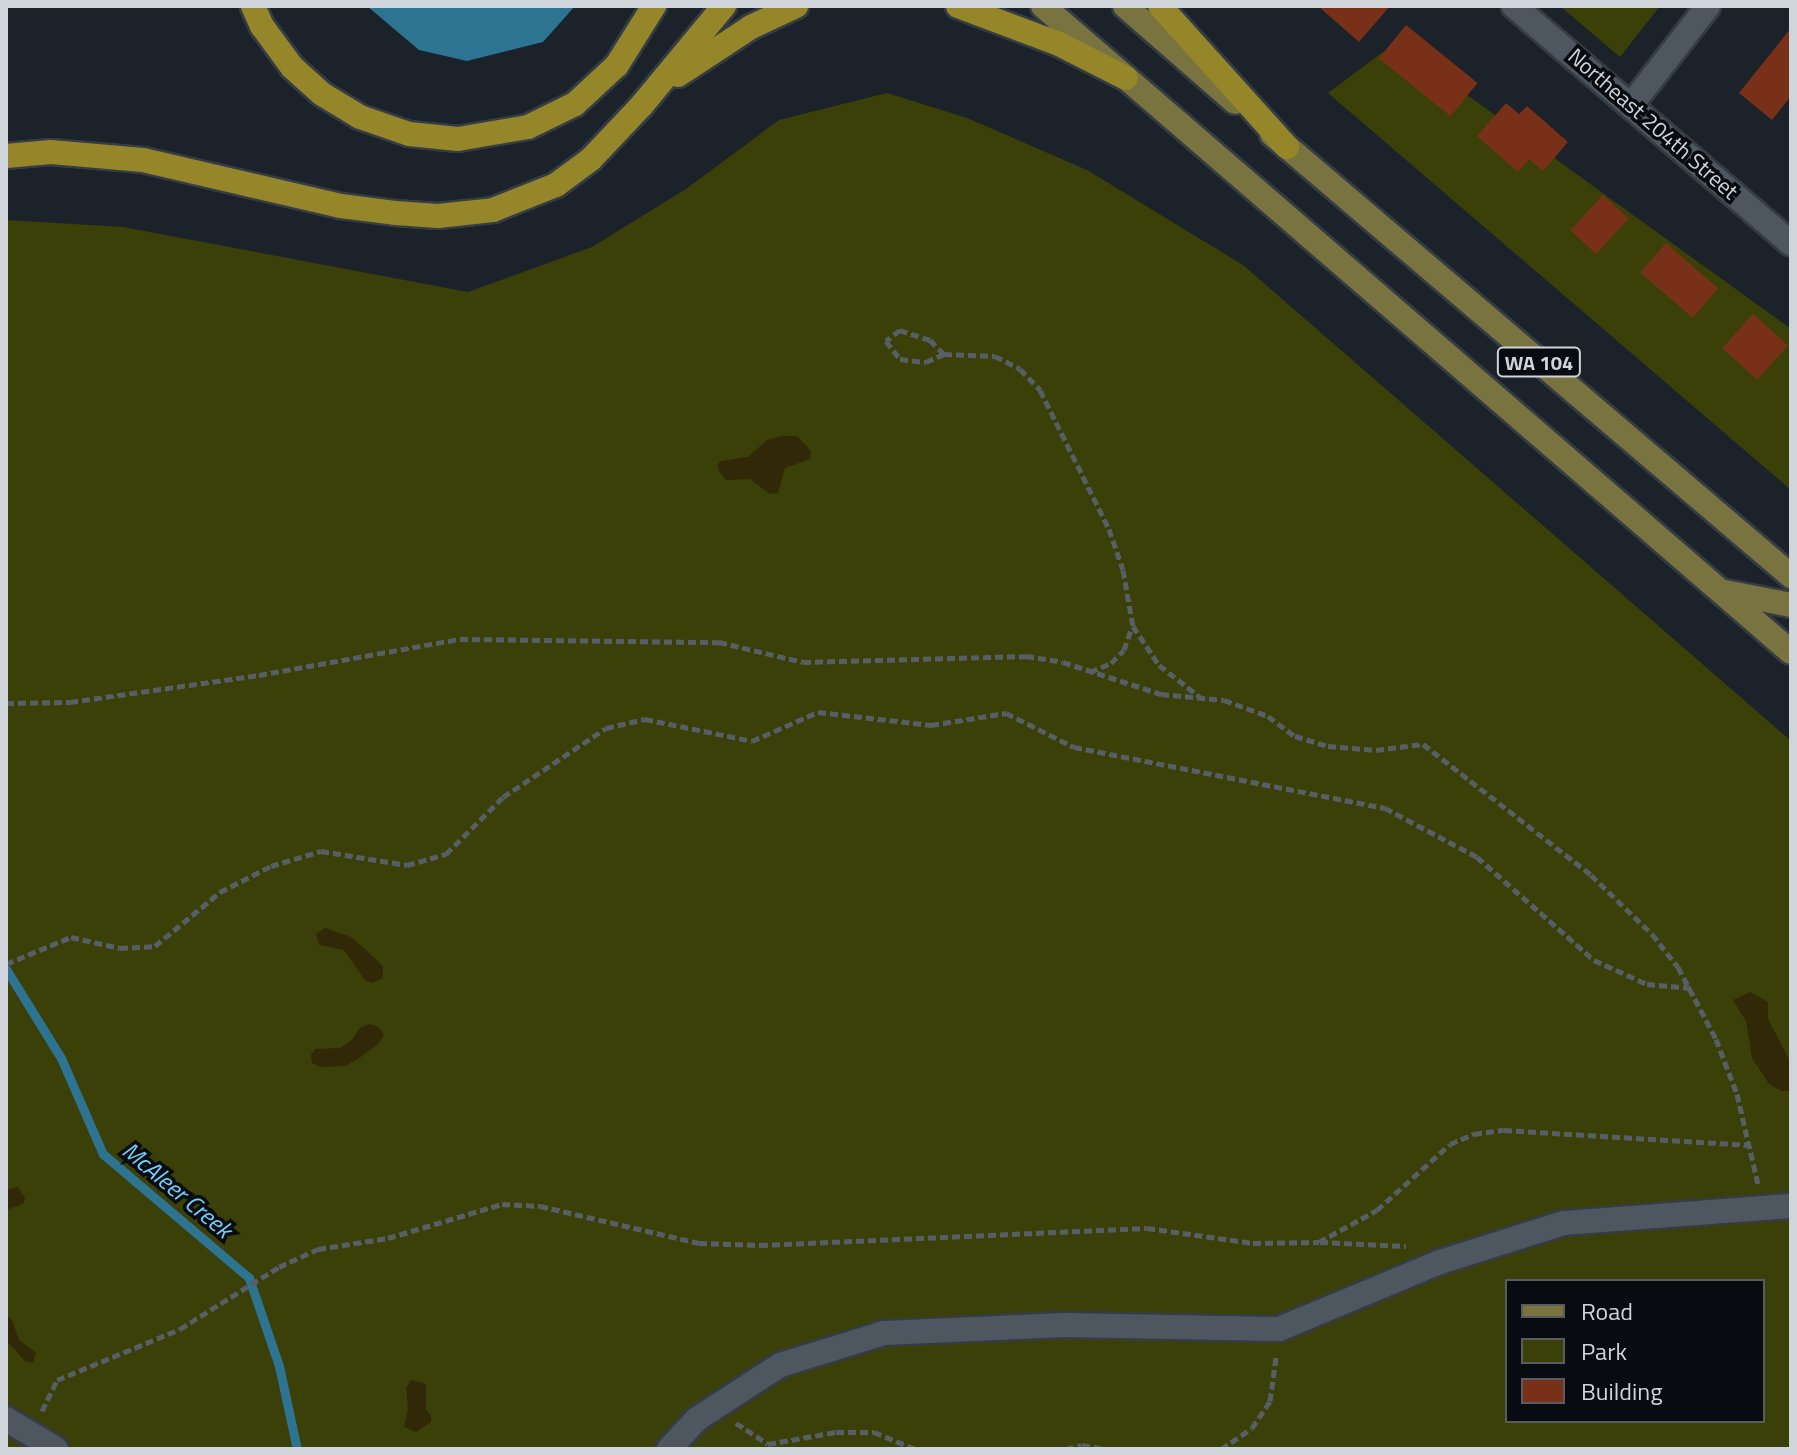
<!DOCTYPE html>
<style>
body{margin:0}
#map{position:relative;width:1797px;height:1455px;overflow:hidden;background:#1b222a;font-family:"Titillium Web",sans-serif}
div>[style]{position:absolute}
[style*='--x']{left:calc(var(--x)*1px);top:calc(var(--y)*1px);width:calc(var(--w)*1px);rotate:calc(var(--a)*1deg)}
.green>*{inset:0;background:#3b4009}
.sand>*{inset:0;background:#302807}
.water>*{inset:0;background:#2d7493}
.stream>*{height:9px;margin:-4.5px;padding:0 4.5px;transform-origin:4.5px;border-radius:4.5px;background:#2d7493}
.building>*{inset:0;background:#783118;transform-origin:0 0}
.path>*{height:5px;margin-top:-2.5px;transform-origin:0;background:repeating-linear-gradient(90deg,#575e65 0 8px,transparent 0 12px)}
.roads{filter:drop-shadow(2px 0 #363c43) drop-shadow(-2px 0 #363c43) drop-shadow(0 2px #363c43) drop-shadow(0 -2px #363c43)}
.minor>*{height:24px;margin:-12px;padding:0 12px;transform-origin:12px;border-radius:12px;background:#4e5760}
.major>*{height:24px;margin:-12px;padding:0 12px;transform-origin:12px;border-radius:12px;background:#78733f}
.highway>*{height:24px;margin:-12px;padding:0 12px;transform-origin:12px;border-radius:12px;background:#948629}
span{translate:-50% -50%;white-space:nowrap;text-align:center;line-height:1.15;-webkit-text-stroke:7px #080b0f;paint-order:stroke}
.shield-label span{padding:2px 6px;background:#080b0f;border:2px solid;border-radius:6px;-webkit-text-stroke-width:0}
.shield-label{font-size:20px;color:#d0d5db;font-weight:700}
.street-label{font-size:22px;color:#d0d5db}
.water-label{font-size:24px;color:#72d1fd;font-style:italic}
.frame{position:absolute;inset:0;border:8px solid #d0d5db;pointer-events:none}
.legend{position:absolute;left:1505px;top:1279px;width:260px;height:144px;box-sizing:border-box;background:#080b0f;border:2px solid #585c61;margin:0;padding:10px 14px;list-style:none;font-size:24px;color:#d0d5db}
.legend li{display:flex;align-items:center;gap:16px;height:40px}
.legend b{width:40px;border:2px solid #585c61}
</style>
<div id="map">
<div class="green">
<i style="clip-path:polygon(1560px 6px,1660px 6px,1620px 57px)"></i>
<i style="clip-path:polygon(1395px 43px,1791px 329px,1791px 490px,1328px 93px)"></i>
<i style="clip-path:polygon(evenodd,887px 93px,967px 118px,1087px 170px,1243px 265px,1791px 741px,1791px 1449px,6px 1449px,6px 220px,123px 227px,468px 292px,592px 247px,686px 189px,779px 120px,887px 93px,1507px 1281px,1763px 1281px,1763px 1421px,1507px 1421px,1507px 1281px)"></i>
</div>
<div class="sand">
<i style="clip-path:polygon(781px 436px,797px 436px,811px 451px,810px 459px,785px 468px,778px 493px,770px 494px,750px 479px,726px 480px,719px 471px,717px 465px,721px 461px,748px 457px,767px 440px)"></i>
<i style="clip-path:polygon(325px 928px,351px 937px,366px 950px,383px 966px,383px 978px,372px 983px,365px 980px,344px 950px,319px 945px,316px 934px)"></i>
<i style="clip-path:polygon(1750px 992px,1768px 1002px,1768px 1019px,1791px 1063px,1791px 1091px,1782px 1091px,1769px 1084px,1752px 1058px,1746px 1021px,1733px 1000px)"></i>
<i style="clip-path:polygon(370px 1024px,379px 1027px,384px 1035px,378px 1044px,358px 1059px,345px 1066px,320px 1067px,312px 1063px,311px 1055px,315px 1049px,340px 1048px,351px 1041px,360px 1028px)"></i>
<i style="clip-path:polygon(18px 1187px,25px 1198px,23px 1204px,6px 1210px,6px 1190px)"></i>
<i style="clip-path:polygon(6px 1315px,12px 1320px,19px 1340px,36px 1353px,33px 1363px,25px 1361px,6px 1340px)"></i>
<i style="clip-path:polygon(411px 1380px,426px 1384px,426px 1410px,431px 1415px,431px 1422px,416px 1432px,404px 1427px,408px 1409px,406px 1388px)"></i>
</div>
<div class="water">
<i style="clip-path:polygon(367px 6px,575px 6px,543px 42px,467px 61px,419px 50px)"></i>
</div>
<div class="stream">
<i style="--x:6;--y:969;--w:105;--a:58.3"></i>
<i style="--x:61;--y:1058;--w:105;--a:66.4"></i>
<i style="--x:103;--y:1154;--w:192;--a:40.3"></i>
<i style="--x:249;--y:1278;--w:93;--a:71.2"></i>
<i style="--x:279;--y:1366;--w:85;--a:77.8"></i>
</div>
<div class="building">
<i style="clip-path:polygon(1318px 6px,1390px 6px,1359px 42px)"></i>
<i style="left:1406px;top:25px;width:92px;height:43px;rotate:39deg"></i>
<i style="clip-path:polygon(1791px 28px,1791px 96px,1772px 120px,1739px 93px)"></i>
<i style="clip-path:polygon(1506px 103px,1519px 114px,1527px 106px,1568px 142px,1543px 171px,1529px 159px,1518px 172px,1477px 136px)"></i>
<i style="left:1603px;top:195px;width:35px;height:48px;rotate:43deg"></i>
<i style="left:1666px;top:243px;width:69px;height:39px;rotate:41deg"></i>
<i style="left:1753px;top:314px;width:47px;height:46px;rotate:42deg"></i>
</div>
<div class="path">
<i style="--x:944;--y:354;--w:20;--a:-135"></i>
<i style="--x:930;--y:340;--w:32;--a:-162"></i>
<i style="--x:900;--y:330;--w:18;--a:142"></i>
<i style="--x:886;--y:341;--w:23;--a:52"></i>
<i style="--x:900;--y:359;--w:26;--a:7"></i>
<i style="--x:926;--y:362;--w:20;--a:-24"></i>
<i style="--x:944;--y:354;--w:51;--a:2.2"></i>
<i style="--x:995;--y:356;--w:28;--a:27"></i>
<i style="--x:1020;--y:369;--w:29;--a:46"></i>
<i style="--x:1040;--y:390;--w:155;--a:63.6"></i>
<i style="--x:1109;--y:529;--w:43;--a:71.1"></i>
<i style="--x:1123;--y:570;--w:57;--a:79.9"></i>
<i style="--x:1133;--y:626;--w:47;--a:56.3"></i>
<i style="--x:1159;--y:665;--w:52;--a:38"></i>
<i style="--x:1090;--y:672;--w:23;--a:-23"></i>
<i style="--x:1111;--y:663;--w:18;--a:-45"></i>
<i style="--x:1124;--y:650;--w:24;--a:-71"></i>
<i style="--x:6;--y:703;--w:64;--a:-0.9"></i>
<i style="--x:70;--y:702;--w:191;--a:-8.1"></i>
<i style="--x:259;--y:675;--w:204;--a:-10.2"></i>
<i style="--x:460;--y:639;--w:259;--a:0.7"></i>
<i style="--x:719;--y:642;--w:86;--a:13.4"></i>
<i style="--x:803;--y:662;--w:223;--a:-1.5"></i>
<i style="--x:1026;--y:656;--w:37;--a:9"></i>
<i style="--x:1063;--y:662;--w:103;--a:18.1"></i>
<i style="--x:1161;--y:694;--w:63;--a:5.4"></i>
<i style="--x:1224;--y:700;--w:47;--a:20"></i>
<i style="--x:1268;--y:716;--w:34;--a:37"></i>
<i style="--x:1295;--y:736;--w:34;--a:17"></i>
<i style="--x:1328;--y:746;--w:48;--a:4.8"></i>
<i style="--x:1376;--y:750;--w:47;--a:-7.3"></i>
<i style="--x:1423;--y:744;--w:213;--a:37.9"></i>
<i style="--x:1591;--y:875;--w:85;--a:44"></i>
<i style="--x:1652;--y:934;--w:42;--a:51.8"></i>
<i style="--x:1678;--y:967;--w:81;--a:62.2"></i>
<i style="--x:1716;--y:1039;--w:59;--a:69.1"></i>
<i style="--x:1737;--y:1094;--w:92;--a:76.9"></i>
<i style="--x:6;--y:964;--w:70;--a:-22.6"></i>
<i style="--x:71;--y:937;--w:50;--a:12.7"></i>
<i style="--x:120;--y:948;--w:35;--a:-3"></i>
<i style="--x:155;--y:946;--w:85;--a:-39.7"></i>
<i style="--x:220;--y:892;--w:57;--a:-27"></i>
<i style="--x:271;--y:866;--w:52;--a:-16.7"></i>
<i style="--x:321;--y:851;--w:87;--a:9.2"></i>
<i style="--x:407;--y:865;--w:41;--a:-15.8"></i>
<i style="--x:446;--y:854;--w:81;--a:-45"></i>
<i style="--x:503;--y:797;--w:124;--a:-33.8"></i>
<i style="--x:606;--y:728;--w:40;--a:-13"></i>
<i style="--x:645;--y:719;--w:109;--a:11.6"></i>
<i style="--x:752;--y:741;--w:72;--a:-23.7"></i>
<i style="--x:818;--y:712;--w:114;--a:6.6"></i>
<i style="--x:931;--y:725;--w:76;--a:-9.1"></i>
<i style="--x:1006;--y:713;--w:76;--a:26.6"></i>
<i style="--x:1074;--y:747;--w:317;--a:11.1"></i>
<i style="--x:1385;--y:808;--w:104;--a:28"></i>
<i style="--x:1477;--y:857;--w:156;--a:41.4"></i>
<i style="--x:1594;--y:960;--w:58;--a:24.4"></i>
<i style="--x:1647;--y:984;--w:44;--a:5.2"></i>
<i style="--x:1320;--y:1242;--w:86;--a:2.7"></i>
<i style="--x:42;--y:1411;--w:34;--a:-64"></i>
<i style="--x:57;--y:1380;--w:133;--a:-22.5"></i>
<i style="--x:180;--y:1329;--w:117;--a:-32.1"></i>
<i style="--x:279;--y:1267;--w:43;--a:-24.8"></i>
<i style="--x:318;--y:1249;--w:71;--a:-8.9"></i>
<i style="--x:388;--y:1238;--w:119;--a:-16.6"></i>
<i style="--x:502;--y:1204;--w:38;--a:3"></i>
<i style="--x:540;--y:1206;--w:163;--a:13.1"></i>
<i style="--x:699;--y:1243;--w:61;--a:1.9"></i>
<i style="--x:760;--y:1245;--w:387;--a:-2.5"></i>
<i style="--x:1147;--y:1228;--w:107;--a:8.1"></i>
<i style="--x:1253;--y:1243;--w:66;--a:-0.9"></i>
<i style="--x:1319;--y:1242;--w:66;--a:-28.9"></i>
<i style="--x:1377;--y:1210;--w:98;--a:-42.1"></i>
<i style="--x:1450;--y:1144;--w:26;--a:-23"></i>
<i style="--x:1474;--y:1134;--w:30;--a:-8"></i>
<i style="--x:1504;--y:1130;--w:246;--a:3.5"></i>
<i style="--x:736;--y:1423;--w:38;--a:33"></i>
<i style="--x:768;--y:1444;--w:69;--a:-10"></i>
<i style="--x:836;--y:1432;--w:38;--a:0"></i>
<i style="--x:874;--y:1432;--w:44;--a:22.5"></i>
<i style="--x:1066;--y:1449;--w:16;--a:-14"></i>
<i style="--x:1082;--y:1445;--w:22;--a:10"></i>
<i style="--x:1221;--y:1449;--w:37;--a:-34"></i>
<i style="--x:1252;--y:1428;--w:32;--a:-56"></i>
<i style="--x:1270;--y:1401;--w:44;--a:-82.2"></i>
</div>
<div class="roads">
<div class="minor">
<i style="--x:1514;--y:6;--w:365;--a:40.6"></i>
<i style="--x:1632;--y:104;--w:124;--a:-52.2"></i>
<i style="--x:6;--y:1419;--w:58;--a:31"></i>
<i style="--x:669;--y:1449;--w:41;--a:-47"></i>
<i style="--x:697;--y:1419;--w:99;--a:-33"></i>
<i style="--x:780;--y:1365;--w:109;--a:-17.1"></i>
<i style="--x:884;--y:1333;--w:181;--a:-2.5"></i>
<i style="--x:1065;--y:1325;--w:214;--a:1.1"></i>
<i style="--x:1279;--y:1329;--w:174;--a:-22.6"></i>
<i style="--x:1440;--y:1262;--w:130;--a:-17.5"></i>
<i style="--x:1564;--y:1223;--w:228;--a:-4.3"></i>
</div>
<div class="major">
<i style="--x:1043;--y:6;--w:988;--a:40.82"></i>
<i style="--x:1125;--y:6;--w:146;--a:41.1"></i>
<i style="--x:1272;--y:134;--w:682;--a:40.42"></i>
<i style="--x:1725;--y:592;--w:67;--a:11.1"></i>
</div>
<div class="highway">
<i style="--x:253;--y:6;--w:22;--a:66"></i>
<i style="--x:262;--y:26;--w:51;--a:53.8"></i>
<i style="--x:292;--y:67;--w:40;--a:42"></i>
<i style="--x:322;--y:94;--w:44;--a:31.2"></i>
<i style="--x:360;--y:117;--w:52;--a:19.1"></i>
<i style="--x:409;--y:134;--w:49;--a:5.8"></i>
<i style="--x:458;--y:139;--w:71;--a:-9.7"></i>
<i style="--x:528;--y:127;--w:52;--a:-26.1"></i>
<i style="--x:575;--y:104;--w:57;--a:-42.9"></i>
<i style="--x:617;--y:65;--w:70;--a:-57.9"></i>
<i style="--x:958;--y:6;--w:108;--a:20.6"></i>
<i style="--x:1059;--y:44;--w:75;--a:26.9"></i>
<i style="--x:1160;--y:6;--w:190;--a:48"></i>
<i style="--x:678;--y:75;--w:87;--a:-33.3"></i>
<i style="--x:751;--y:27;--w:50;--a:-25"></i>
<i style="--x:6;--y:156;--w:45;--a:-5.1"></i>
<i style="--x:51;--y:152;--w:92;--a:5"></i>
<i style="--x:143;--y:160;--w:203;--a:13.1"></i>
<i style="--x:341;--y:206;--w:54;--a:7.4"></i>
<i style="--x:395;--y:213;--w:43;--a:4"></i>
<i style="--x:438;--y:216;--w:55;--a:-6.2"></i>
<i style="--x:493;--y:210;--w:68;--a:-21.6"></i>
<i style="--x:556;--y:185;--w:44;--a:-36.6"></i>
<i style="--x:591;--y:159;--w:74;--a:-46.6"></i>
<i style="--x:642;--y:105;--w:129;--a:-50.4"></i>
</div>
</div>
<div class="shield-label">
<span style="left:1539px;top:362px">WA 104</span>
</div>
<div class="street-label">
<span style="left:1653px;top:124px;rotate:41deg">Northeast 204th Street</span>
</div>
<div class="water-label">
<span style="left:177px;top:1190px;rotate:40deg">McAleer Creek</span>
</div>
<div class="frame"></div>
<ul class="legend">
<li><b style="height:10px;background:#78733f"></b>Road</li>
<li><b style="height:22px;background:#3b4009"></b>Park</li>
<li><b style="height:22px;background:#783118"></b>Building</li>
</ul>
</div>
